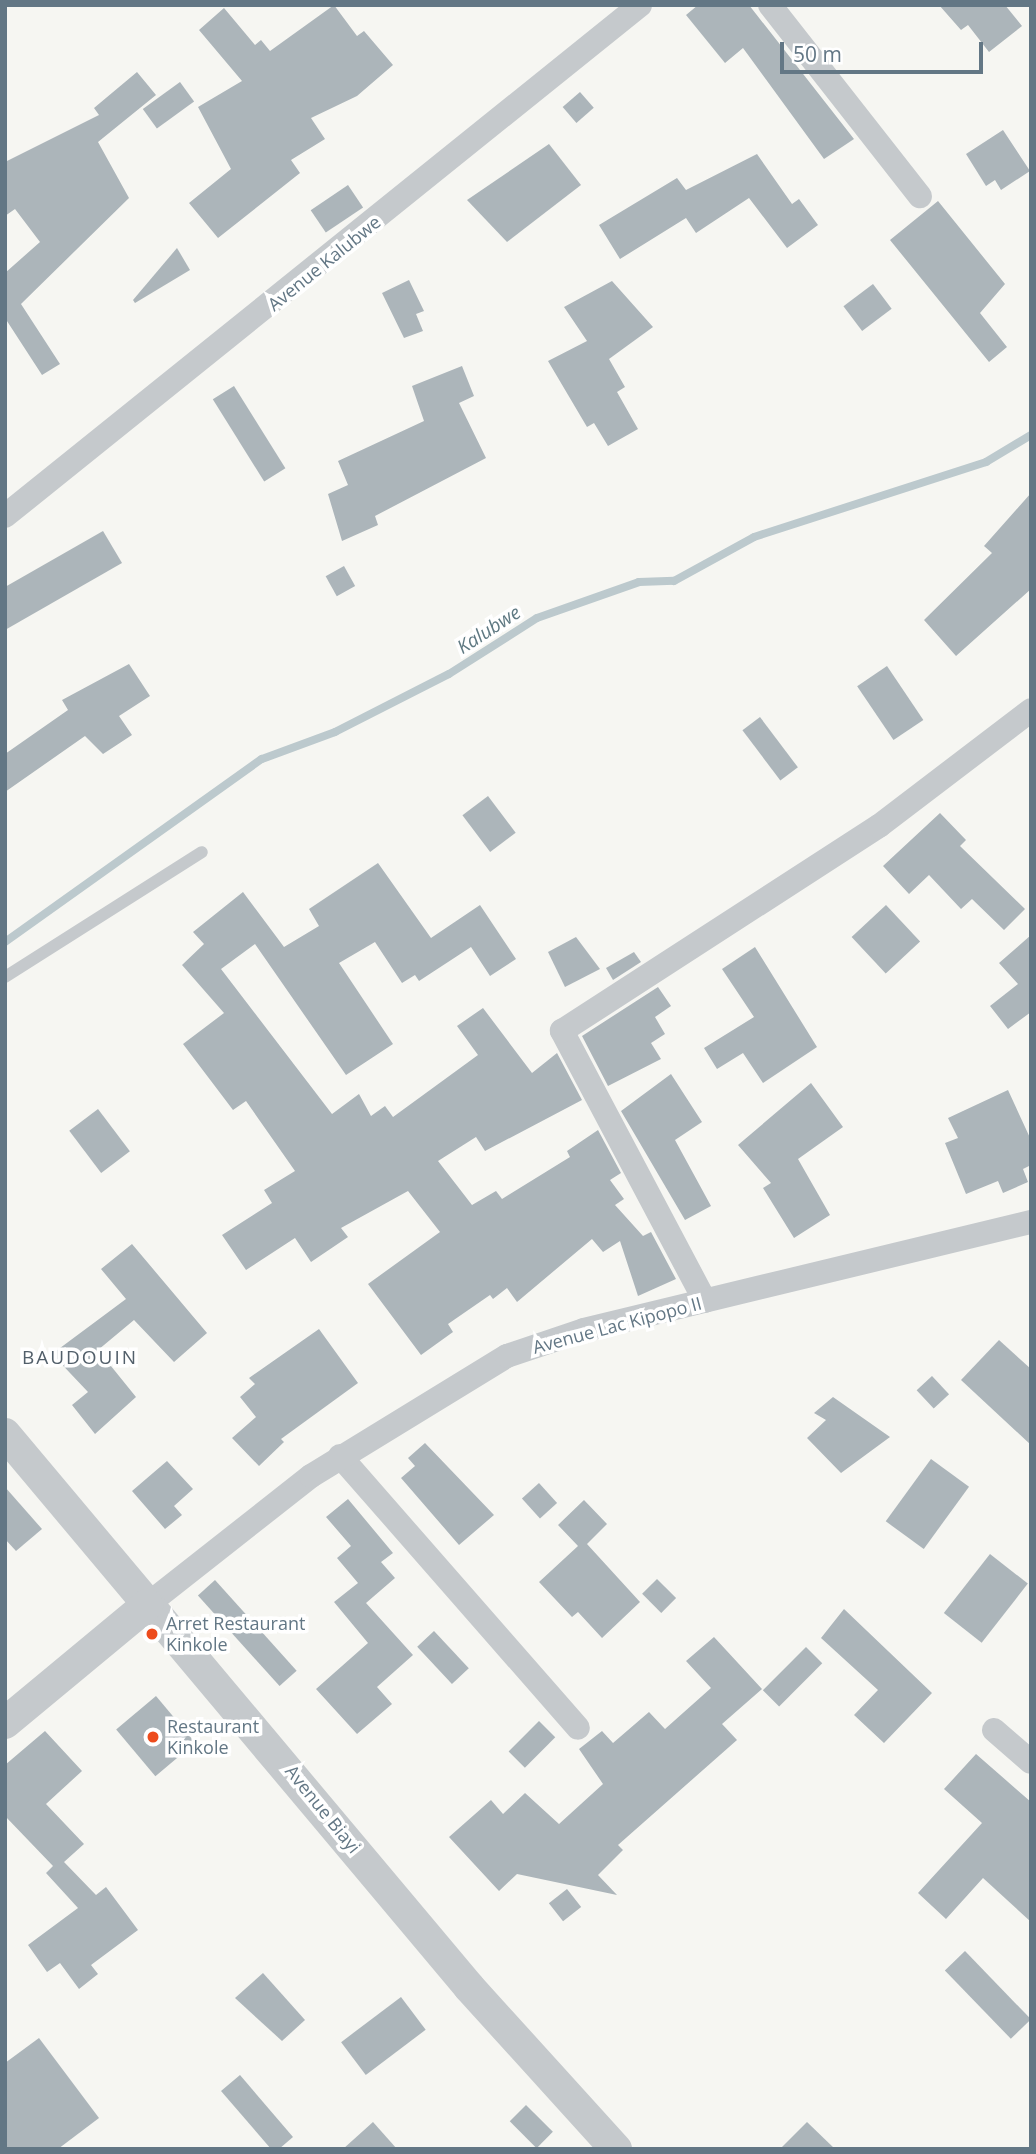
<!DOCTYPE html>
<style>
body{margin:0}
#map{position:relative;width:1036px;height:2154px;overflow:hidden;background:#f6f6f2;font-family:"Open Sans",sans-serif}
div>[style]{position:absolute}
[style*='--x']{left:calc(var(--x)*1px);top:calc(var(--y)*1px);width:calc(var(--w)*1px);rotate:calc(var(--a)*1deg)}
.stream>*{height:8px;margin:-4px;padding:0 4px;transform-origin:4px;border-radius:4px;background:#bcc9cd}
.building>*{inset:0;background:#acb5ba;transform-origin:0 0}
.service>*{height:12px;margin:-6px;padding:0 6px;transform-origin:6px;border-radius:6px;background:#c5c9cc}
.minor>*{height:24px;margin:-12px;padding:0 12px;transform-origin:12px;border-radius:12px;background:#c5c9cc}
.tertiary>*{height:32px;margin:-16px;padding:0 16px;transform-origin:16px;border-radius:16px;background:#c5c9cc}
.dots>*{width:19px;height:19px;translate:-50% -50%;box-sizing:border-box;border:4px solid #fff;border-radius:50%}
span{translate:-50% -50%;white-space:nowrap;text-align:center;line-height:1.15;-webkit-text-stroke:7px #fff;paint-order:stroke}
.street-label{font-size:18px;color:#637785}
.poi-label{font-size:18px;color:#637785}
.left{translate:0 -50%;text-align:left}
.water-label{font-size:19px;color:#5f7982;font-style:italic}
.neighbourhood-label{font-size:19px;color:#525f6a;letter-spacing:2px}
.frame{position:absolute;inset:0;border:7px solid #637785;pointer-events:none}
.scale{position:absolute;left:780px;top:42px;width:203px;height:32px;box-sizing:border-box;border:4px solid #637785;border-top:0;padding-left:9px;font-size:21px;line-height:24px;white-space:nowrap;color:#637785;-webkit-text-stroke:5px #fff;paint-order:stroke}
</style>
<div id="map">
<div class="stream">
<i style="--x:5;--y:942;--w:315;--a:-35.5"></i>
<i style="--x:262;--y:759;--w:78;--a:-20.3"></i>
<i style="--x:335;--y:732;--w:128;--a:-27"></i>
<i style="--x:449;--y:674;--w:104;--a:-32.5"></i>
<i style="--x:537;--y:618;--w:108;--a:-19.4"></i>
<i style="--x:639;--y:582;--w:35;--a:-2"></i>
<i style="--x:674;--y:581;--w:91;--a:-28.8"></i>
<i style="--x:754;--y:537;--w:244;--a:-17.9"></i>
<i style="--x:986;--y:462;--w:52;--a:-31"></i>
</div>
<div class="building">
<i style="clip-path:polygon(334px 5px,357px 36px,364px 31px,393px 65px,357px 96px,311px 118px,325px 139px,291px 160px,300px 173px,218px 238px,189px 203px,231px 169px,198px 107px,242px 81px,199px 30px,224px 8px,255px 45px,261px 40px,270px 51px)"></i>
<i style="clip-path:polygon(698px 5px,749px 5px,854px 139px,824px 159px,743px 48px,725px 63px,686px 15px)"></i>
<i style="clip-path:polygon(939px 5px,1005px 5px,1022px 26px,989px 52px,968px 25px,961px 30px)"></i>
<i style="clip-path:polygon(137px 72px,156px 95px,98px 142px,129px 198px,21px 304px,60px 364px,42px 375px,5px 318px,5px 273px,40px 242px,15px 209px,5px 216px,5px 162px,99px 115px,94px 108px)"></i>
<i style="left:180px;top:82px;width:24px;height:46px;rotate:54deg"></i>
<i style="left:580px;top:92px;width:21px;height:23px;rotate:49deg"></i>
<i style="clip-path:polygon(1003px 130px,1030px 171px,1001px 190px,995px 180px,986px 186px,966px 154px)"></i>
<i style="clip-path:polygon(549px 144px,581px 185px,507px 242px,467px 200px)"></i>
<i style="clip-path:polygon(757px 154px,792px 204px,799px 199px,818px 225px,787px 248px,749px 198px,696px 233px,686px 218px,620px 259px,599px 225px,677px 178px,686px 190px)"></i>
<i style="left:348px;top:185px;width:27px;height:45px;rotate:56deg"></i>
<i style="clip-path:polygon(938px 201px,1005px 284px,980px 313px,1007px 347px,989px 362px,890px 240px)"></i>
<i style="clip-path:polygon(177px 248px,190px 270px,135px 303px,133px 300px)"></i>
<i style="clip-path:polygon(409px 280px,424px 311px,416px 314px,423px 331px,404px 338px,382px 293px)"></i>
<i style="clip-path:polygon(612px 281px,653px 327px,609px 359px,625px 387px,617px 392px,638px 429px,608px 446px,594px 423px,587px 427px,548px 361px,587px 341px,564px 307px)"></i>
<i style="left:873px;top:284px;width:31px;height:37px;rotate:53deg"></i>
<i style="clip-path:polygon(462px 366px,474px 396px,459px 403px,486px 458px,375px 516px,378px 525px,342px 541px,328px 494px,348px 485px,338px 461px,424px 421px,412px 386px)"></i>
<i style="left:234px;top:386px;width:97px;height:25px;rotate:58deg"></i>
<i style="clip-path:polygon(1031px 493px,1031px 589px,956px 656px,924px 620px,992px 553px,984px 546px)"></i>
<i style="clip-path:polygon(103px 531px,122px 563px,5px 630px,5px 587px)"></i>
<i style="left:344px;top:566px;width:23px;height:21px;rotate:61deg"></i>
<i style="clip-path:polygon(129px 664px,150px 696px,119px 716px,132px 735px,103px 754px,85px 736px,5px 792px,5px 754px,68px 710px,62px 700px)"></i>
<i style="left:887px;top:666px;width:65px;height:36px;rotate:56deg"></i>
<i style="left:760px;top:717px;width:63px;height:22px;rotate:53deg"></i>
<i style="left:488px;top:796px;width:46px;height:32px;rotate:53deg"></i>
<i style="clip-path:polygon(940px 813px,966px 840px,960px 846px,1025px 909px,1004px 930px,972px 899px,961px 909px,929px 875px,909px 894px,883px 866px)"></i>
<i style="clip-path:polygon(378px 863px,431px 938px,480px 905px,516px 959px,490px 976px,471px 947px,419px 981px,415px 975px,402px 983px,375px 942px,339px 963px,393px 1044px,346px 1075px,255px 944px,221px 969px,332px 1114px,359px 1094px,371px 1116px,385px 1106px,393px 1117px,478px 1055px,457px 1026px,483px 1008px,532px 1073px,557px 1053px,582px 1100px,485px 1151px,476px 1137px,438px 1161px,472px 1205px,496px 1191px,502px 1199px,570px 1157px,567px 1151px,598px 1130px,621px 1173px,610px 1180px,624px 1199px,615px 1205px,643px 1236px,651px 1232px,676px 1279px,638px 1296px,620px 1241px,603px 1252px,592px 1239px,517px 1302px,507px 1288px,493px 1299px,490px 1295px,448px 1324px,453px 1332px,421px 1355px,368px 1284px,440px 1232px,408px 1191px,341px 1228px,348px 1237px,311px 1262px,295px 1238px,246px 1270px,222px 1235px,272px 1203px,264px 1190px,295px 1171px,246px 1101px,233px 1110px,183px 1044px,224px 1013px,182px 965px,204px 944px,193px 932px,243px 892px,284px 947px,319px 926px,309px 909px)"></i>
<i style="left:886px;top:905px;width:50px;height:47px;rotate:47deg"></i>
<i style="clip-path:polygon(1031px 935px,1031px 1012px,1008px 1029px,990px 1006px,1018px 984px,999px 963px)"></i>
<i style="clip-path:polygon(576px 937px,600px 969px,565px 987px,548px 952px)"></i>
<i style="clip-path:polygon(755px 947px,817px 1047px,763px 1083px,743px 1053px,717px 1069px,704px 1048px,754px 1017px,722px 969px)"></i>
<i style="clip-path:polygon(634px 952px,641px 962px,613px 980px,606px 968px)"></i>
<i style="clip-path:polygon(658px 987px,671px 1006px,655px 1017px,665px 1034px,651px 1043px,661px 1059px,608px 1086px,582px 1036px)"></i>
<i style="clip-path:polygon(671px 1074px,702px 1122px,675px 1140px,711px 1206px,685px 1220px,621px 1111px)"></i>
<i style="clip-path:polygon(811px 1083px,843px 1127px,798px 1159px,830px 1215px,794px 1238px,763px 1188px,771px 1183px,738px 1145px)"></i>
<i style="clip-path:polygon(1008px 1090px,1031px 1140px,1031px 1165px,1023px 1169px,1028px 1182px,1003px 1193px,998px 1181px,966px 1194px,945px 1143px,958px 1138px,948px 1118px)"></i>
<i style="left:98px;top:1109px;width:53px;height:36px;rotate:53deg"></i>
<i style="clip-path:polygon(132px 1244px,207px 1333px,174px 1362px,134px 1320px,98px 1350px,136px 1397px,95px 1434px,72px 1405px,88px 1392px,52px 1354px,126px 1299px,101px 1269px)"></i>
<i style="clip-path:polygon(319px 1329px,358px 1383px,281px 1439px,284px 1442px,259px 1466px,232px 1438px,256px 1417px,240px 1397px,255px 1384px,249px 1378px)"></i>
<i style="clip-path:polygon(999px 1340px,1031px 1369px,1031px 1445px,961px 1380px)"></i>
<i style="left:932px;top:1376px;width:25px;height:21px;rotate:47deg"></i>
<i style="clip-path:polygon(833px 1397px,890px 1437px,841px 1473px,807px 1438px,826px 1420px,814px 1413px)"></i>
<i style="clip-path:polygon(425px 1443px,494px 1515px,459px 1545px,401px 1478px,415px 1466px,408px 1458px)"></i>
<i style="left:931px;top:1459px;width:47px;height:77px;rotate:36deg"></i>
<i style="clip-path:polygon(167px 1461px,193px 1489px,174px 1506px,182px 1515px,165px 1529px,132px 1491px)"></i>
<i style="left:539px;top:1483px;width:27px;height:23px;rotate:48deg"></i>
<i style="clip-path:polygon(5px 1487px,42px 1529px,16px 1551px,5px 1539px)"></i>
<i style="clip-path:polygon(348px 1499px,393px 1553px,381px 1562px,395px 1578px,366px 1603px,413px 1655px,377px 1687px,392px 1704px,357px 1734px,316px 1689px,368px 1643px,334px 1602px,358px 1583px,337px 1558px,351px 1546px,326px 1517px)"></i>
<i style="clip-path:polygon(584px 1500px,607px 1524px,587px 1544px,640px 1602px,602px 1638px,578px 1612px,572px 1617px,539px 1582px,578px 1546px,558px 1525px)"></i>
<i style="left:990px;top:1554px;width:48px;height:75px;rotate:38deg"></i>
<i style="left:657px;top:1579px;width:27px;height:21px;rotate:45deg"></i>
<i style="left:215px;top:1580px;width:122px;height:23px;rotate:48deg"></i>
<i style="clip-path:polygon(844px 1609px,932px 1693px,884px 1743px,854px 1715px,878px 1690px,821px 1638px)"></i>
<i style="left:434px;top:1631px;width:51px;height:23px;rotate:47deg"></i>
<i style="clip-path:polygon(714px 1637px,762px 1689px,722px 1724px,737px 1740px,618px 1845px,623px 1850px,598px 1875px,617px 1895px,517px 1874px,499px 1891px,449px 1837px,491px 1800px,503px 1814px,525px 1793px,559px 1824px,603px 1784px,579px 1749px,602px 1731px,613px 1743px,649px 1712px,665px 1729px,711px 1688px,686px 1661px)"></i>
<i style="left:806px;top:1647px;width:23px;height:61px;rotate:45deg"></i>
<i style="left:156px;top:1696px;width:61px;height:52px;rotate:50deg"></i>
<i style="left:539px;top:1721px;width:23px;height:43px;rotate:45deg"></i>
<i style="clip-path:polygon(45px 1731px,82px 1771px,46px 1804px,84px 1844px,64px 1862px,96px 1895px,106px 1887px,138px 1930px,91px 1965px,98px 1974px,79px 1989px,60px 1963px,47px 1972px,28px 1945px,78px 1908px,46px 1873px,53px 1866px,5px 1816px,5px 1765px)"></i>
<i style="clip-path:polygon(976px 1754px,1031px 1802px,1031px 1922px,983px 1878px,946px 1919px,918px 1893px,982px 1823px,944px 1789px)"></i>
<i style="left:567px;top:1889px;width:23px;height:23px;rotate:52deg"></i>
<i style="left:965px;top:1951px;width:95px;height:28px;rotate:46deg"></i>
<i style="clip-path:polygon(263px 1973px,305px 2020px,282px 2041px,235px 1998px)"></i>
<i style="left:401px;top:1997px;width:41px;height:75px;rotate:53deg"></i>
<i style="clip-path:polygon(39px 2038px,99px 2118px,58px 2149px,5px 2149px,5px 2063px)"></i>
<i style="clip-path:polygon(240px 2075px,293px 2137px,279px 2149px,271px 2149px,221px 2091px)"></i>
<i style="left:526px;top:2105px;width:38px;height:23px;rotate:45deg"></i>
<i style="clip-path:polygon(373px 2122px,397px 2149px,343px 2149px)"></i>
<i style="clip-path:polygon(807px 2122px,835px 2149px,780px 2149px)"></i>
</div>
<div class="service">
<i style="--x:5;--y:977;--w:233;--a:-32.4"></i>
</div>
<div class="minor">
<i style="--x:770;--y:5;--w:243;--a:51.9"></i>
<i style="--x:5;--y:516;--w:815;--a:-38.82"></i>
<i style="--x:705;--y:1301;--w:306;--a:-117.9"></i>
<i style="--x:562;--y:1031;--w:378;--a:-32.9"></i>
<i style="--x:879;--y:826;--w:191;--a:-37.3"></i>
<i style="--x:340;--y:1456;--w:361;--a:48.8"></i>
<i style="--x:147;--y:1605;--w:209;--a:-38.2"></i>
<i style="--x:311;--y:1476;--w:230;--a:-31.5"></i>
<i style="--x:507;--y:1356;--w:81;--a:-18.7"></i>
<i style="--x:584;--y:1330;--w:460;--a:-13.6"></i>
<i style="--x:994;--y:1730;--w:49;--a:40.9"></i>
</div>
<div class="tertiary">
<i style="--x:5;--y:1434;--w:722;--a:50"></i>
<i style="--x:469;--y:1987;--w:219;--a:47.8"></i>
<i style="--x:5;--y:1723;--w:185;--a:-39.7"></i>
</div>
<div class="dots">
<i style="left:152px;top:1634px;background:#ed4b1c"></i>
<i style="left:153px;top:1737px;background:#ed4b1c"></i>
</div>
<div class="street-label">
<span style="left:324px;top:263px;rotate:-39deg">Avenue Kalubwe</span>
<span style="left:617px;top:1325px;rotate:-15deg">Avenue Lac Kipopo II</span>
<span style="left:323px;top:1809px;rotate:51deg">Avenue Biayi</span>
</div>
<div class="poi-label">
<span class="left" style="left:166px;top:1634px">Arret Restaurant<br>Kinkole</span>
<span class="left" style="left:167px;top:1737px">Restaurant<br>Kinkole</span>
</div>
<div class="water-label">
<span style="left:489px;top:630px;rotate:-33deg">Kalubwe</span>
</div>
<div class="neighbourhood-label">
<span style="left:80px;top:1358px">BAUDOUIN</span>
</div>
<div class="frame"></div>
<div class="scale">50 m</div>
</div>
